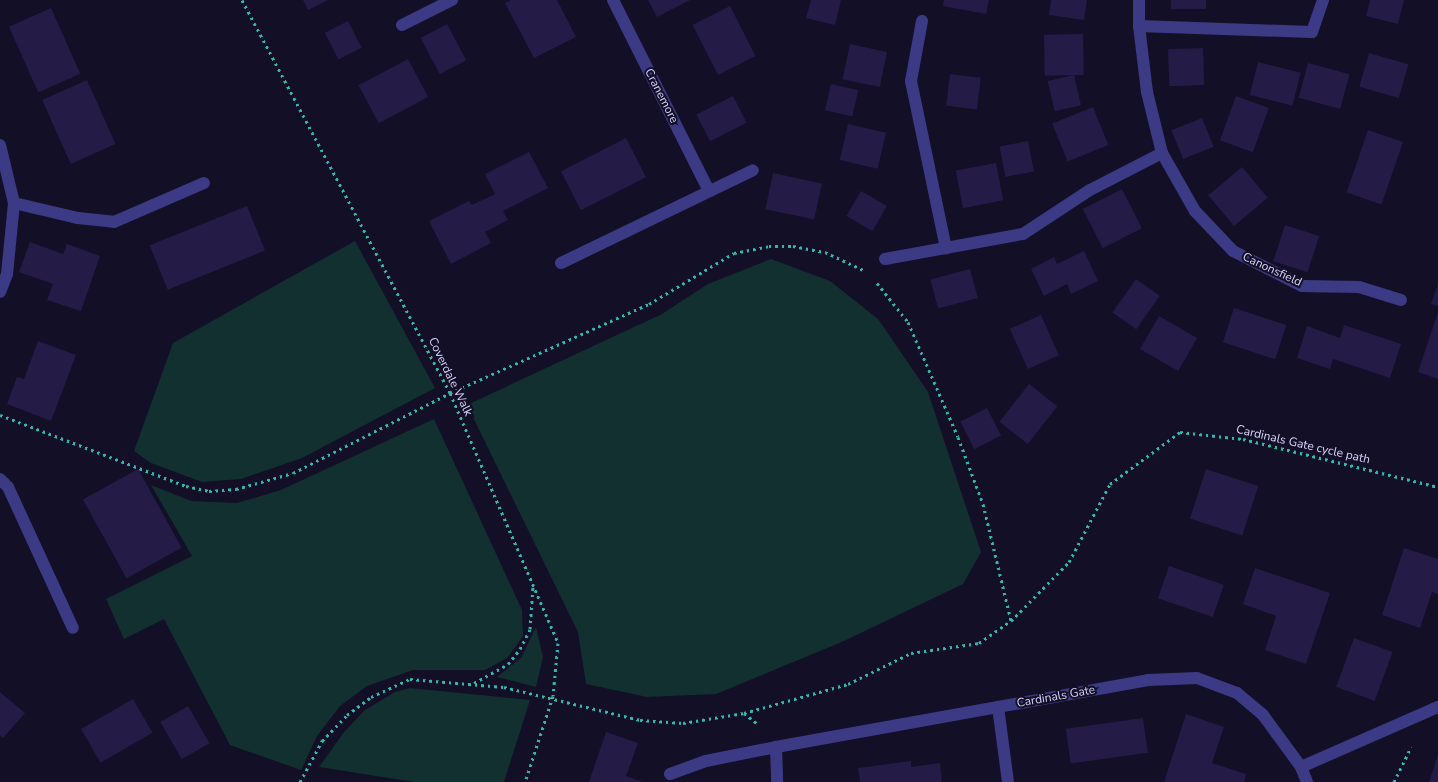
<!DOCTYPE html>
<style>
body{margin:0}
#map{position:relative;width:1438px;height:782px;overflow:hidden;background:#130f26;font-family:"Nunito Sans",sans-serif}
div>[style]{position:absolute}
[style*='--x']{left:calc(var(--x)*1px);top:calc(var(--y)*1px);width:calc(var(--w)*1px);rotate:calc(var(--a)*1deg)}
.green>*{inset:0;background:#12302f}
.building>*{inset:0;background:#241b47;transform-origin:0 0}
.path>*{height:3px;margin-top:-1.5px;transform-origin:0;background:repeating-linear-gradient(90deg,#2fb8b0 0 2.5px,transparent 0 6.5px)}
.service>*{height:12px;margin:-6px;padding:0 6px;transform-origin:6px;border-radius:6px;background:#3d3a85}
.minor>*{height:12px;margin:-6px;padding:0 6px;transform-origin:6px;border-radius:6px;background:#3d3a85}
span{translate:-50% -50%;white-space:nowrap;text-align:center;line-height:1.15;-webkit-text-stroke:4px #130f26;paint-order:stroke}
.street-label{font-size:12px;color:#d9d4ff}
</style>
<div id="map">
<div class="green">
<i style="clip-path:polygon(355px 241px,435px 388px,302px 458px,241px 479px,202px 482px,151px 463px,134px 451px,173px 343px)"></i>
<i style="clip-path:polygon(771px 259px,830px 281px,878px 319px,928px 392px,981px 552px,963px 584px,844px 641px,716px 694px,647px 697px,586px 684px,578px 632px,467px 405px,662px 314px,708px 284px)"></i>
<i style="clip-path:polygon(434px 419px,522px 610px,523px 636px,507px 658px,485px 670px,413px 670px,367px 686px,340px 706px,317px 736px,301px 770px,230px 745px,164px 619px,124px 639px,106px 599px,192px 556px,151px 485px,191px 501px,237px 503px,281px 490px)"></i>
<i style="clip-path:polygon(536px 627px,543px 657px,536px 687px,497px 677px,521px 658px)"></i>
<i style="clip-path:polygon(410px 688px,530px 700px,504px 782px,414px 782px,319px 767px,344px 732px,365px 710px,395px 692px)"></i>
</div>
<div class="building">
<i style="clip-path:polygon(303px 0,328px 0,308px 10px)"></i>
<i style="clip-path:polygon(511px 0,557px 0,576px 37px,534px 58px,505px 3px)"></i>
<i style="clip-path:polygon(648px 0,690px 0,657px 17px)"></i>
<i style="clip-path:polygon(811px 0,841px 0,835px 25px,806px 18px)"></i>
<i style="clip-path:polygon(944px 0,989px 0,986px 14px,943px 6px)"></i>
<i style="clip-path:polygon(1051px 0,1087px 0,1084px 20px,1049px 15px)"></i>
<i style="left:1171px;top:0;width:35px;height:9px"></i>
<i style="clip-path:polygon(1370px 0,1404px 0,1398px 24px,1366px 16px)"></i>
<i style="left:730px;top:6px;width:56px;height:42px;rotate:63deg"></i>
<i style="left:51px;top:8px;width:72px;height:46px;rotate:66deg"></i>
<i style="left:348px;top:21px;width:30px;height:26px;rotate:63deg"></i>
<i style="left:447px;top:24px;width:41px;height:30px;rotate:62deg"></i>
<i style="left:1083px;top:34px;width:41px;height:39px;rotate:89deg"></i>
<i style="left:850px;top:44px;width:38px;height:36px;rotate:12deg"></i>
<i style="left:1203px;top:48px;width:37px;height:35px;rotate:88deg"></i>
<i style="left:1369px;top:53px;width:41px;height:35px;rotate:16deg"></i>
<i style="left:408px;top:59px;width:43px;height:56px;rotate:62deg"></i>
<i style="left:1258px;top:62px;width:44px;height:34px;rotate:14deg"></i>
<i style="left:1308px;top:63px;width:43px;height:36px;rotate:15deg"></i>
<i style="left:950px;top:74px;width:31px;height:32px;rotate:7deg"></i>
<i style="left:1074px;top:75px;width:31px;height:27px;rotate:77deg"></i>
<i style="left:87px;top:80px;width:70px;height:49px;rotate:66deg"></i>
<i style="left:831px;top:84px;width:28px;height:27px;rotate:13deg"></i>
<i style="left:733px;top:96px;width:30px;height:41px;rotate:63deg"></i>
<i style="left:1236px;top:96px;width:35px;height:47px;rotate:20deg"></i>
<i style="left:1093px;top:107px;width:41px;height:44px;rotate:68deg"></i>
<i style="left:1202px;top:118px;width:31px;height:33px;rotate:68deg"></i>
<i style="left:848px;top:124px;width:39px;height:37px;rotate:13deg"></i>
<i style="left:1368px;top:130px;width:37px;height:66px;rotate:19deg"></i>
<i style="left:626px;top:138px;width:44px;height:73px;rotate:63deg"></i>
<i style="left:1028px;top:141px;width:31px;height:29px;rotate:79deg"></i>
<i style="clip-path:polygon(529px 152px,548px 188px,503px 211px,508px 220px,485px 232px,491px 243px,451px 264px,429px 221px,469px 201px,472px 205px,495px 194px,485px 174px)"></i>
<i style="left:996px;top:163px;width:38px;height:41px;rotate:79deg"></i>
<i style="left:1242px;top:167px;width:40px;height:44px;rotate:50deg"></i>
<i style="left:773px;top:173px;width:50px;height:37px;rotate:12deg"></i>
<i style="left:1122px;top:189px;width:44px;height:44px;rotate:63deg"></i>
<i style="left:861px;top:191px;width:30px;height:29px;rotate:30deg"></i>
<i style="left:247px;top:206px;width:48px;height:105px;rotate:68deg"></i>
<i style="left:1285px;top:225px;width:36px;height:38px;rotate:18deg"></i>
<i style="clip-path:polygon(30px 242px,63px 254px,67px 244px,100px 256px,81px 311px,47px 300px,53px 284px,19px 272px)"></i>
<i style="clip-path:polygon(1084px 251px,1098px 281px,1071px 294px,1067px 284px,1044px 296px,1031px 269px,1054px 257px,1057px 264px)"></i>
<i style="left:970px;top:269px;width:30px;height:41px;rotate:75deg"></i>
<i style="left:1136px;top:279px;width:29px;height:41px;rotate:35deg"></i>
<i style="clip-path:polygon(1438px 284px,1438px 306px,1431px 304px)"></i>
<i style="left:1234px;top:308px;width:55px;height:36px;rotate:18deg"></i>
<i style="clip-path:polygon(1438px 312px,1438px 379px,1418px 372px)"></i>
<i style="left:1041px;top:315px;width:44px;height:34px;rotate:66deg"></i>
<i style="left:1159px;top:316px;width:44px;height:38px;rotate:30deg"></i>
<i style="clip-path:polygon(1344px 325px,1401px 344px,1390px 378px,1333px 359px,1330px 369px,1297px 358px,1307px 326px,1340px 338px)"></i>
<i style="clip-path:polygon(38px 341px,76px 355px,51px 421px,7px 404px,17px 377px,24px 379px)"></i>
<i style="left:1029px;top:384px;width:36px;height:48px;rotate:38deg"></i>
<i style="left:987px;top:408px;width:31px;height:30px;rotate:63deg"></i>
<i style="left:138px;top:469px;width:90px;height:63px;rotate:61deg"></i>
<i style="left:1206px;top:469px;width:55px;height:52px;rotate:18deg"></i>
<i style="clip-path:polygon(1404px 548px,1438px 559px,1438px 594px,1432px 592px,1420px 628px,1382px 615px)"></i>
<i style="left:1169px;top:566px;width:58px;height:34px;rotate:19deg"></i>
<i style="clip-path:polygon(1255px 568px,1330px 593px,1306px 664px,1265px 650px,1276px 616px,1243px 604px)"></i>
<i style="left:1354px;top:638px;width:41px;height:52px;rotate:20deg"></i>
<i style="clip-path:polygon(0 692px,25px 713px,3px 738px,0 735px)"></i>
<i style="left:133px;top:699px;width:39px;height:60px;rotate:60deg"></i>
<i style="left:188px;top:706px;width:43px;height:32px;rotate:60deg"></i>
<i style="clip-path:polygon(1186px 714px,1224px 727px,1212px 763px,1246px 774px,1244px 782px,1164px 782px)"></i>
<i style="left:1143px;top:718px;width:35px;height:78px;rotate:82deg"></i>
<i style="clip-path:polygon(606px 732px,638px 743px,626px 776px,643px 782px,589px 782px)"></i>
<i style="clip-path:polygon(1438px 755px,1438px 782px,1429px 782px)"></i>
<i style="clip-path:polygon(911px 761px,911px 767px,940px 763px,942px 782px,860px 782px,858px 768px)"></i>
</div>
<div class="path">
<i style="--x:242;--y:0;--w:445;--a:62.1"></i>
<i style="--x:450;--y:393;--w:272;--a:66.6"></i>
<i style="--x:558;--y:643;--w:53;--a:95.4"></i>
<i style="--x:553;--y:696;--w:90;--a:108"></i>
<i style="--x:877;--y:283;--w:50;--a:51.5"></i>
<i style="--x:908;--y:322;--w:125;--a:66.5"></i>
<i style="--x:958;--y:437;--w:72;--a:69.5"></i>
<i style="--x:983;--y:504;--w:120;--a:76.5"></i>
<i style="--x:0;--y:415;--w:199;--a:20.9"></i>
<i style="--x:186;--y:486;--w:24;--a:12"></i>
<i style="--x:209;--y:491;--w:27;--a:-4"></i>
<i style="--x:236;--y:489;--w:59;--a:-15.7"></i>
<i style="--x:293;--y:473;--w:176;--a:-27"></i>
<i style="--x:450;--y:393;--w:218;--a:-24.1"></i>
<i style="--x:649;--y:304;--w:99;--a:-31"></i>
<i style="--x:734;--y:253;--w:36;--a:-11"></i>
<i style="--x:769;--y:246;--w:24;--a:0"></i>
<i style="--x:793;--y:246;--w:33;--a:11"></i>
<i style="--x:825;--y:252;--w:42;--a:25.3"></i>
<i style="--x:474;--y:683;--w:39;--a:-29"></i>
<i style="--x:508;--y:664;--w:19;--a:-51"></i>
<i style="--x:520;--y:649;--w:22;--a:-63"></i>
<i style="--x:530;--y:629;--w:43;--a:-86"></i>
<i style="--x:744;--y:713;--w:19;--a:39"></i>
<i style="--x:300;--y:782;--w:47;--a:-61.8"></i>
<i style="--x:322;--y:741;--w:36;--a:-46"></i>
<i style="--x:347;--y:715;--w:30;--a:-37"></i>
<i style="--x:371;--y:697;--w:43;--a:-24.8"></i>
<i style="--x:410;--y:679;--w:94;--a:4.9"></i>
<i style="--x:504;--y:687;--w:140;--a:13.6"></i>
<i style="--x:640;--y:720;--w:43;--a:4"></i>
<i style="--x:683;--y:723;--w:62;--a:-9.3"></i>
<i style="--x:744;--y:713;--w:108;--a:-15.6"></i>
<i style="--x:848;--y:684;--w:70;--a:-26.2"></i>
<i style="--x:911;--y:653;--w:69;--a:-8.4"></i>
<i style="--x:979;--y:643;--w:39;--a:-35"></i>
<i style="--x:1011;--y:621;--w:83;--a:-45.5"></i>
<i style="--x:1069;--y:562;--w:88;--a:-62.3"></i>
<i style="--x:1110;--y:484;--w:87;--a:-36.6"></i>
<i style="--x:1180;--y:432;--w:63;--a:6.3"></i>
<i style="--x:1243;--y:439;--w:201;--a:13.8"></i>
<i style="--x:1394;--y:782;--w:39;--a:-64"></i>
</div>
<div class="service">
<i style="--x:0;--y:479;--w:11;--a:45"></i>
<i style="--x:8;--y:487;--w:155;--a:65.3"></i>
<i style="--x:998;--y:707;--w:76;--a:82.4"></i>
</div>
<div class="minor">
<i style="--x:613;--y:0;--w:214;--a:63.3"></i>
<i style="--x:1139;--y:0;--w:26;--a:90"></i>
<i style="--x:1139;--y:26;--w:66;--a:83.1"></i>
<i style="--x:1147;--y:92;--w:63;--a:76.2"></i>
<i style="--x:1162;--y:153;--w:67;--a:60.4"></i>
<i style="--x:1195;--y:211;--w:55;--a:46.5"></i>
<i style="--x:1233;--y:251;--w:77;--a:26.9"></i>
<i style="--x:1302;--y:286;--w:57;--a:1"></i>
<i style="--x:1359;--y:287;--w:44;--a:17.2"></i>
<i style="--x:922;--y:21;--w:61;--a:100.4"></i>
<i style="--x:911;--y:81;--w:171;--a:78.2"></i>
<i style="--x:402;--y:25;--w:56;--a:-26.6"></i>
<i style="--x:1139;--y:26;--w:173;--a:2"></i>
<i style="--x:1312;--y:32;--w:34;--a:-71"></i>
<i style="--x:0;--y:145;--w:60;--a:76.4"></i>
<i style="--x:14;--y:203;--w:71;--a:95.6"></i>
<i style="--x:7;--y:274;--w:19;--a:111"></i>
<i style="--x:14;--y:203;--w:66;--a:13.2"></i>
<i style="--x:78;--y:218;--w:36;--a:6"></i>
<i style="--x:114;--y:222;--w:98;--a:-23.4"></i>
<i style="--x:885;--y:259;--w:140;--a:-10.3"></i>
<i style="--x:1023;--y:234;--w:80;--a:-33.3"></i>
<i style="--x:1090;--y:190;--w:81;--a:-27.2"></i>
<i style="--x:561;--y:263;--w:213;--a:-25.8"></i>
<i style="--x:776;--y:747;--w:35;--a:88"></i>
<i style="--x:1301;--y:767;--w:150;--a:-23.7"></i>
<i style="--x:670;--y:774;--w:38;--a:-20"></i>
<i style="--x:706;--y:761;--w:71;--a:-11.3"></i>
<i style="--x:776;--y:747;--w:378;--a:-10.2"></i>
<i style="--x:1148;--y:680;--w:49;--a:-2.3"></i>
<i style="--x:1197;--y:678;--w:43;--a:20.6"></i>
<i style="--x:1237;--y:693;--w:34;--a:40"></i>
<i style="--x:1263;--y:715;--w:64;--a:53.8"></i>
<i style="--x:1301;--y:767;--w:16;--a:68"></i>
</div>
<div class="street-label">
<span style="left:661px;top:96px;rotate:63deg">Cranemore</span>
<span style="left:1272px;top:270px;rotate:25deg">Canonsfield</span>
<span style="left:450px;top:377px;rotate:64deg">Coverdale Walk</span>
<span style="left:1303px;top:445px;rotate:13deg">Cardinals Gate cycle path</span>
<span style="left:1056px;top:697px;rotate:-10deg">Cardinals Gate</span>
</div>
</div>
